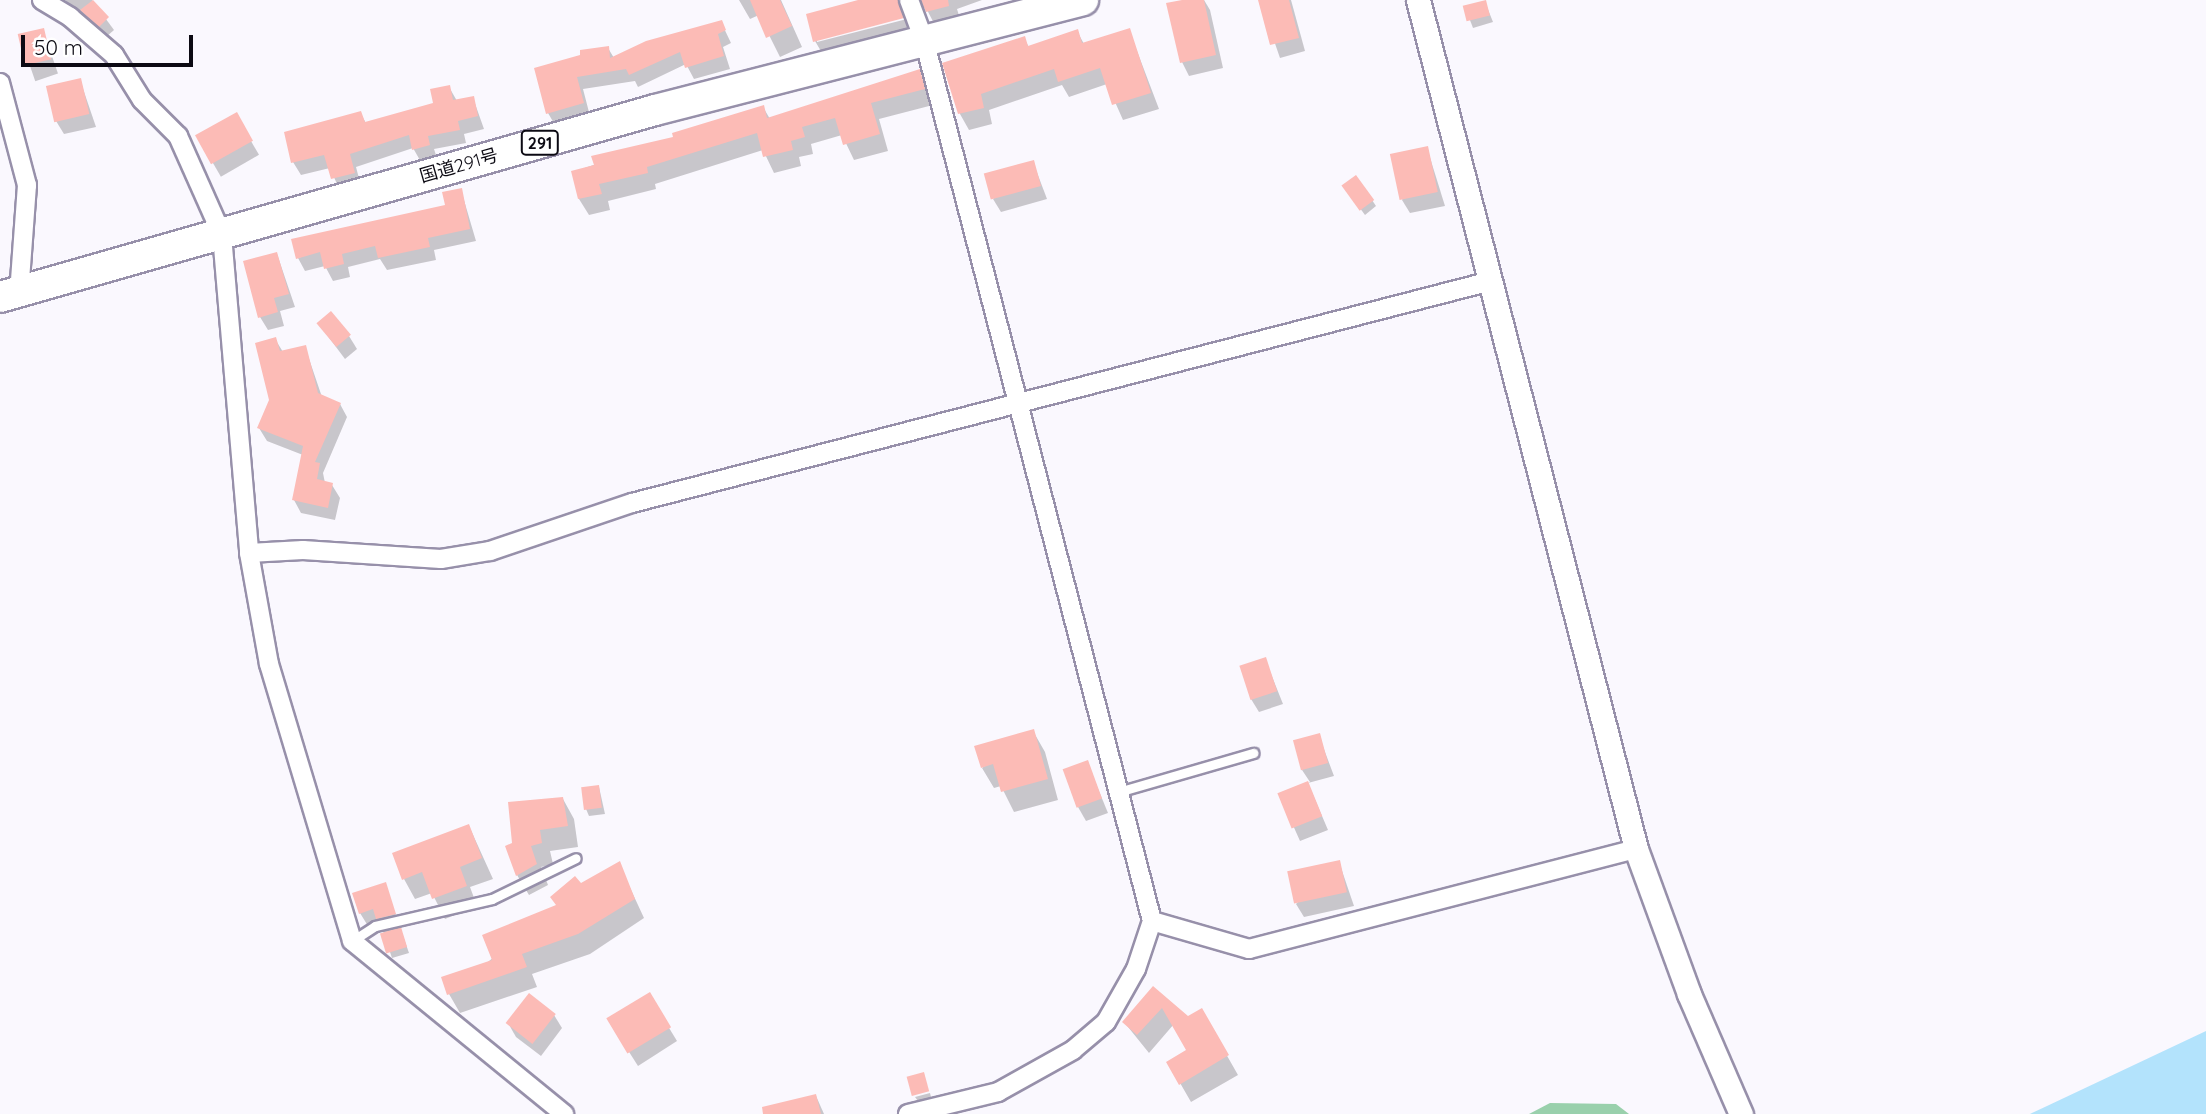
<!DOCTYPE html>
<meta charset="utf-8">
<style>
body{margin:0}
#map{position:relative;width:2206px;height:1114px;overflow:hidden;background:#faf8fe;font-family:Quicksand,"Noto Sans JP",sans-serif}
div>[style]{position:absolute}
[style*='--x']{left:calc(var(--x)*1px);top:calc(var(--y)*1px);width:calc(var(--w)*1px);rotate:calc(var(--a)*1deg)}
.forest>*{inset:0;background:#99d0ac}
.water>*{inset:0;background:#b3e3fc}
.shadow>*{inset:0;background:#0003;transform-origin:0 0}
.building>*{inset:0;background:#fcbbb6;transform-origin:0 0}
.roads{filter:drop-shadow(2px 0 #9790aa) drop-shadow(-2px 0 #9790aa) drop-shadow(0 2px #9790aa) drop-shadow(0 -2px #9790aa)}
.service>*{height:9px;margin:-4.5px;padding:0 4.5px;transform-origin:4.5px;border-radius:4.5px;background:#fff}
.minor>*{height:18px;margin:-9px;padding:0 9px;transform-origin:9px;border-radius:9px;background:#fff}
.tertiary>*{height:23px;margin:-11.5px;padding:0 11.5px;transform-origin:11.5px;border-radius:11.5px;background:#fff}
.trunk>*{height:30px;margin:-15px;padding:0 15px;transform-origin:15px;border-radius:15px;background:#fff}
span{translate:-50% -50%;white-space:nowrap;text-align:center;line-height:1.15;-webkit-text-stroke:7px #fff;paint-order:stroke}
.shield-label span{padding:2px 5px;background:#fff;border:2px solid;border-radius:5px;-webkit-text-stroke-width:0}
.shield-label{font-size:16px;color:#0c0a13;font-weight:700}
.street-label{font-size:18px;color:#0c0a13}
.scale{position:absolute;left:21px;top:35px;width:172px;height:32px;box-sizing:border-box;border:4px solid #0c0a13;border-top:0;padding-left:9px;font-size:21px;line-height:24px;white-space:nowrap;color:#0c0a13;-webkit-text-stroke:5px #fff;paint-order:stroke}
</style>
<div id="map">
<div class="forest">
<i style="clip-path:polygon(1550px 1103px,1616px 1104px,1629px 1114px,1529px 1114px)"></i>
</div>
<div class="water">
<i style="clip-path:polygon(2206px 1031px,2206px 1114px,2030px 1114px,2047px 1106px)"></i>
</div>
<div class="shadow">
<i style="clip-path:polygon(65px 0,92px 0,114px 30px,106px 37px)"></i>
<i style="clip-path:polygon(739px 0,781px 0,802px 47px,780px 57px,759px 15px,750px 19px)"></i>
<i style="clip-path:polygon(865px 0,982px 0,957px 9px,962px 25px,945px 31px,937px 29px,926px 8px,916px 6px,908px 15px,817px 39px,817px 42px,907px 19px,912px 35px,825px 58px,815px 41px,808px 15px)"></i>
<i style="clip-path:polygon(1190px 0,1204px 0,1210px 10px,1223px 68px,1189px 76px,1182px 62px)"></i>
<i style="clip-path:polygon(1260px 0,1291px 0,1305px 51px,1280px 58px)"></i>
<i style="clip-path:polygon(1485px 2px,1493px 22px,1473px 28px,1465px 7px)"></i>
<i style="clip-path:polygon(721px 22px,731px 43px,723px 47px,730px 69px,694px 79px,686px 64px,638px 87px,635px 81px,583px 89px,590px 116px,555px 125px,548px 113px,536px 69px,608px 48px,614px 58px)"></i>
<i style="left:43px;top:30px;width:46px;height:24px;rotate:71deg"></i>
<i style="clip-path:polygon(1129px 30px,1159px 109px,1123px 120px,1107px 84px,1069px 97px,1062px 85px,989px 110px,992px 124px,969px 130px,960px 114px,944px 64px,1024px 39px,1029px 47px,1077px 31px,1084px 44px)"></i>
<i style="clip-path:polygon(919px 71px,933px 105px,879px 119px,888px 151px,854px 160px,842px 135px,811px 144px,813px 154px,799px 157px,801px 166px,774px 173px,763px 150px,655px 184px,656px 189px,608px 201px,610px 210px,589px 215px,579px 199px,573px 172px,763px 107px,770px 119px)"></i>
<i style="clip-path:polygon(80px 80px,96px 127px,64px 134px,56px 121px)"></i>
<i style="clip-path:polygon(449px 87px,457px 101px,473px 98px,484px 129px,464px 134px,466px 143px,434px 149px,437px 158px,421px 162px,413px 148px,356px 167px,361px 186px,340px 191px,330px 168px,301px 175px,293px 162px,360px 113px,366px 123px,435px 104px)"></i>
<i style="left:236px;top:115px;width:46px;height:44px;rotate:60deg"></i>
<i style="clip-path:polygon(1427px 148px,1445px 206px,1410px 213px,1402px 200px)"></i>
<i style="clip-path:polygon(1033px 162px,1047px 199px,1001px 212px,993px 199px)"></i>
<i style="clip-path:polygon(461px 190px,476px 241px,434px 250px,436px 260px,387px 270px,380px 259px,348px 267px,350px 277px,333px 281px,325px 266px,305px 271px,298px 258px,447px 206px)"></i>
<i style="clip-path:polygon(1348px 192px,1372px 200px,1376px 206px,1365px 215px)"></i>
<i style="clip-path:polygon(277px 254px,295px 307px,280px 311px,284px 326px,268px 330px,260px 317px)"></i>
<i style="clip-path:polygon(318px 323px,349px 336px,357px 349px,345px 359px)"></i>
<i style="clip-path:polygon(275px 339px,283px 352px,305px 347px,322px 397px,340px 404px,347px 417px,323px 473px,325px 483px,332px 485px,340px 498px,335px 520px,301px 513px,294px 500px,303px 455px,267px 441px,259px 428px,271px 400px)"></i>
<i style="clip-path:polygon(1265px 659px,1283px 704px,1259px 712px,1251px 699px)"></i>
<i style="clip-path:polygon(1033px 731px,1045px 752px,1058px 800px,1014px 812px,1001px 786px,994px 788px,982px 768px)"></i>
<i style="clip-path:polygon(1319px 736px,1334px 776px,1308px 783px,1328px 830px,1300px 841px,1279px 794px,1310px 782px,1302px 770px)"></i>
<i style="clip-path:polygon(1087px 762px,1108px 813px,1086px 821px,1078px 807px)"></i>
<i style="clip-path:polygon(599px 787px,605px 814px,589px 816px,586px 809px)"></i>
<i style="clip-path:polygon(563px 799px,574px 819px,578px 847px,550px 851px,553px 864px,541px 867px,548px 885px,529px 895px,517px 875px,514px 844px)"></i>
<i style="clip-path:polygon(469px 826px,493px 879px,470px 887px,477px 906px,445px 919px,432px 893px,415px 899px,404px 879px)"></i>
<i style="clip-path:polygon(1339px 862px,1354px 906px,1304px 917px,1296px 904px)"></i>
<i style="clip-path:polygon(619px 864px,644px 918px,590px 954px,532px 974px,537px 987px,460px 1013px,449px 994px,581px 885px)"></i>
<i style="clip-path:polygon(385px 884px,409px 953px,392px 958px,380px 922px,368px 926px,360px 913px)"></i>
<i style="clip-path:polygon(1153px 988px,1187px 1018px,1201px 1010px,1238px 1075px,1191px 1102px,1168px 1062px,1189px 1050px,1174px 1024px,1149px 1053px,1124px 1022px)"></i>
<i style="clip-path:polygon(649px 995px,677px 1041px,638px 1066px,617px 1033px)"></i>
<i style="clip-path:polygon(554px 1015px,562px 1028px,541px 1056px,516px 1037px,508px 1023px)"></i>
<i style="clip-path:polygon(930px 1093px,931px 1097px,918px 1101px,915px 1097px)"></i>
<i style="clip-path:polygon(816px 1096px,824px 1114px,793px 1114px)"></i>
</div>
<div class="building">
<i style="clip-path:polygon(93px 0,109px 17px,99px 27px,80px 10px)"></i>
<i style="clip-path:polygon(750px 0,780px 0,792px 26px,766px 38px)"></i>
<i style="clip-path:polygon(858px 0,898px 0,904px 18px,813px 42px,806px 14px)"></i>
<i style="clip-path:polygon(921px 0,948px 0,949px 6px,926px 12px)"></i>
<i style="clip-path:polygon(1182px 0,1204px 0,1216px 55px,1180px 63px,1166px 3px)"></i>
<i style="clip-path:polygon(1258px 0,1289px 0,1299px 38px,1270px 45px)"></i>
<i style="left:1486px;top:0;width:16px;height:24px;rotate:76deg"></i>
<i style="clip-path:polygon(722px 20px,726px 30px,718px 34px,724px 56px,685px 68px,680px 52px,629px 75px,626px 69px,577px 77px,584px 103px,546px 114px,534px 68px,580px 55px,580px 50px,609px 46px,610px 58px,646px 41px)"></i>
<i style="left:44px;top:28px;width:32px;height:27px;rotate:77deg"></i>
<i style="clip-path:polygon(1130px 28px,1151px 93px,1112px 105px,1100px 68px,1058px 82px,1054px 69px,981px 94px,984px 108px,958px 114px,942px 63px,1025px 36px,1028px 46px,1078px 29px,1082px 43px)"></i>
<i style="clip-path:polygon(920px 69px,925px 89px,871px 103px,880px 134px,843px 145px,835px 118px,802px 127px,805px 137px,791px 141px,793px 150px,763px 157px,757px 133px,647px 167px,648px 173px,599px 184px,602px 194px,578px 199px,571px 171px,594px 165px,591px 156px,673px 137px,672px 133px,764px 105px,767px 118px)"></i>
<i style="left:81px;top:78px;width:37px;height:36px;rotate:77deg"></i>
<i style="clip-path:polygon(450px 85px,453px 100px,474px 96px,478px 116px,458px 121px,460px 130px,428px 136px,430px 145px,412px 150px,409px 135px,350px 154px,355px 173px,331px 179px,324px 155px,291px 163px,284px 132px,361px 111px,365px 122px,433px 103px,430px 89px)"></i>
<i style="left:237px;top:112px;width:33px;height:48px;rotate:61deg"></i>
<i style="left:1428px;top:146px;width:47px;height:39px;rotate:78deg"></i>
<i style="left:1034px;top:160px;width:27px;height:52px;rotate:75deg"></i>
<i style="left:1356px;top:175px;width:31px;height:18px;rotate:54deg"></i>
<i style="clip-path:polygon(462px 188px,470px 229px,428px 238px,430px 247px,378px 258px,375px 246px,342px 254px,344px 264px,324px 269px,320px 252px,296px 259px,291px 239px,445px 205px,442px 192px)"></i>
<i style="clip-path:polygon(277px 252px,289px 294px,274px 298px,278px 312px,258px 318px,243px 261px)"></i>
<i style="left:331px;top:311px;width:31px;height:19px;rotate:50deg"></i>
<i style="clip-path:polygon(276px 337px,280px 351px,306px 345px,318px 393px,341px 403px,315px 462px,320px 463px,317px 479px,333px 483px,328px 508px,292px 500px,303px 446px,257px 428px,269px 400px,255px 343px)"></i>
<i style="left:1266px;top:657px;width:36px;height:28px;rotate:72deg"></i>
<i style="clip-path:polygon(1034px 729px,1048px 779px,1001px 792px,993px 764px,981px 768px,974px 746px)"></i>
<i style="left:1320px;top:733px;width:31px;height:28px;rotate:75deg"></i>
<i style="left:1088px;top:760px;width:41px;height:27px;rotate:70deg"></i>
<i style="left:1308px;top:781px;width:38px;height:33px;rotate:68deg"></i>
<i style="left:599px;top:785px;width:23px;height:18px;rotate:83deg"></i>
<i style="clip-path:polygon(563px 797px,568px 826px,540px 830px,542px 843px,531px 846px,537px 864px,516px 876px,505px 846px,512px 843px,508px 802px)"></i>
<i style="clip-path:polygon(469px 824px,482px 858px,460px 867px,467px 886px,432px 899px,422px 872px,402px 880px,392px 853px)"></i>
<i style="left:1340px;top:860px;width:33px;height:54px;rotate:78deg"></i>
<i style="clip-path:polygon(620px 861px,635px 899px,578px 934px,522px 954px,527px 967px,447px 995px,441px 977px,492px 960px,482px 935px,556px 905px,550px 897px,575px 876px,581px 883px)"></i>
<i style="clip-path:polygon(386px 882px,396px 914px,376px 919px,373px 909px,359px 914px,352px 893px)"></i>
<i style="left:401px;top:927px;width:21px;height:22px;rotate:73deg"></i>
<i style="clip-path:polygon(1153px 986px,1188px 1016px,1202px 1008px,1229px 1055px,1179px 1085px,1166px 1062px,1186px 1050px,1162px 1008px,1137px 1035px,1122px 1022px)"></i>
<i style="left:650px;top:992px;width:41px;height:51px;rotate:59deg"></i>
<i style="left:529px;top:993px;width:34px;height:38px;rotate:38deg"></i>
<i style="left:924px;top:1072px;width:20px;height:18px;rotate:75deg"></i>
<i style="clip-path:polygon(816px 1094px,821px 1114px,763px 1114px,762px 1107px)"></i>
</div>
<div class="roads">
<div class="service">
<i style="--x:1118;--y:792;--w:141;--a:-16.1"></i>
<i style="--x:352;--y:941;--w:27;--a:-33"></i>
<i style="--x:375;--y:926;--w:120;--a:-13"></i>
<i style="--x:492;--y:899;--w:93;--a:-26"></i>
</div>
<div class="minor">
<i style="--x:42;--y:0;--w:33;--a:31"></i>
<i style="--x:70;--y:17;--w:58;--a:40.8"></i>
<i style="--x:114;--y:55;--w:53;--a:58.1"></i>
<i style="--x:142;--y:100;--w:51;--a:45"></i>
<i style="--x:178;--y:136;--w:108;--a:66"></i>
<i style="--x:222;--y:235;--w:319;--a:85.1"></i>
<i style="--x:249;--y:553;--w:113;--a:79.8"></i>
<i style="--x:269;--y:664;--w:289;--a:73.3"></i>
<i style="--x:352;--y:941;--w:274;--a:39.2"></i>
<i style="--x:0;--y:83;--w:106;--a:75.2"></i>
<i style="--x:27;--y:185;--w:109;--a:94.2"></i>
<i style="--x:249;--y:553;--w:54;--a:-3.2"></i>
<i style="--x:303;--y:550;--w:138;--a:3.7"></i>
<i style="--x:441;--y:559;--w:50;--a:-9.3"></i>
<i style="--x:490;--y:551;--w:150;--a:-18.7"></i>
<i style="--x:632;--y:503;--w:887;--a:-14.49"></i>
<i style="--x:1152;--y:921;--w:101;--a:16.1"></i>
<i style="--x:1249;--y:949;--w:400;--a:-14.5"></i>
<i style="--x:908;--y:1114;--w:93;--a:-13.7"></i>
<i style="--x:998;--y:1092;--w:86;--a:-29.2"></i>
<i style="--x:1073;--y:1050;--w:43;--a:-40.3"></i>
<i style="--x:1106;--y:1022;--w:61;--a:-60.5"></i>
<i style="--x:1136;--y:969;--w:51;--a:-71.6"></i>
<i style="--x:1152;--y:921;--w:907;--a:-104.5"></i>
<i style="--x:925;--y:43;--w:46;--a:-110.4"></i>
</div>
<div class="tertiary">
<i style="--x:1418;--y:0;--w:877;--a:75.6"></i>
<i style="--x:1636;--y:849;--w:154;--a:69.9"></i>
<i style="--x:1689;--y:994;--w:131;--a:66.6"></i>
</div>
<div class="trunk">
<i style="--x:0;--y:297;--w:681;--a:-15.93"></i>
<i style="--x:655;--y:110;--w:442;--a:-14.4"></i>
</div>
</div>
<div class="shield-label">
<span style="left:540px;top:143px">291</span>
</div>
<div class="street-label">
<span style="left:459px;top:166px;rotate:-16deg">国道291号</span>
</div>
<div class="scale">50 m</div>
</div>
